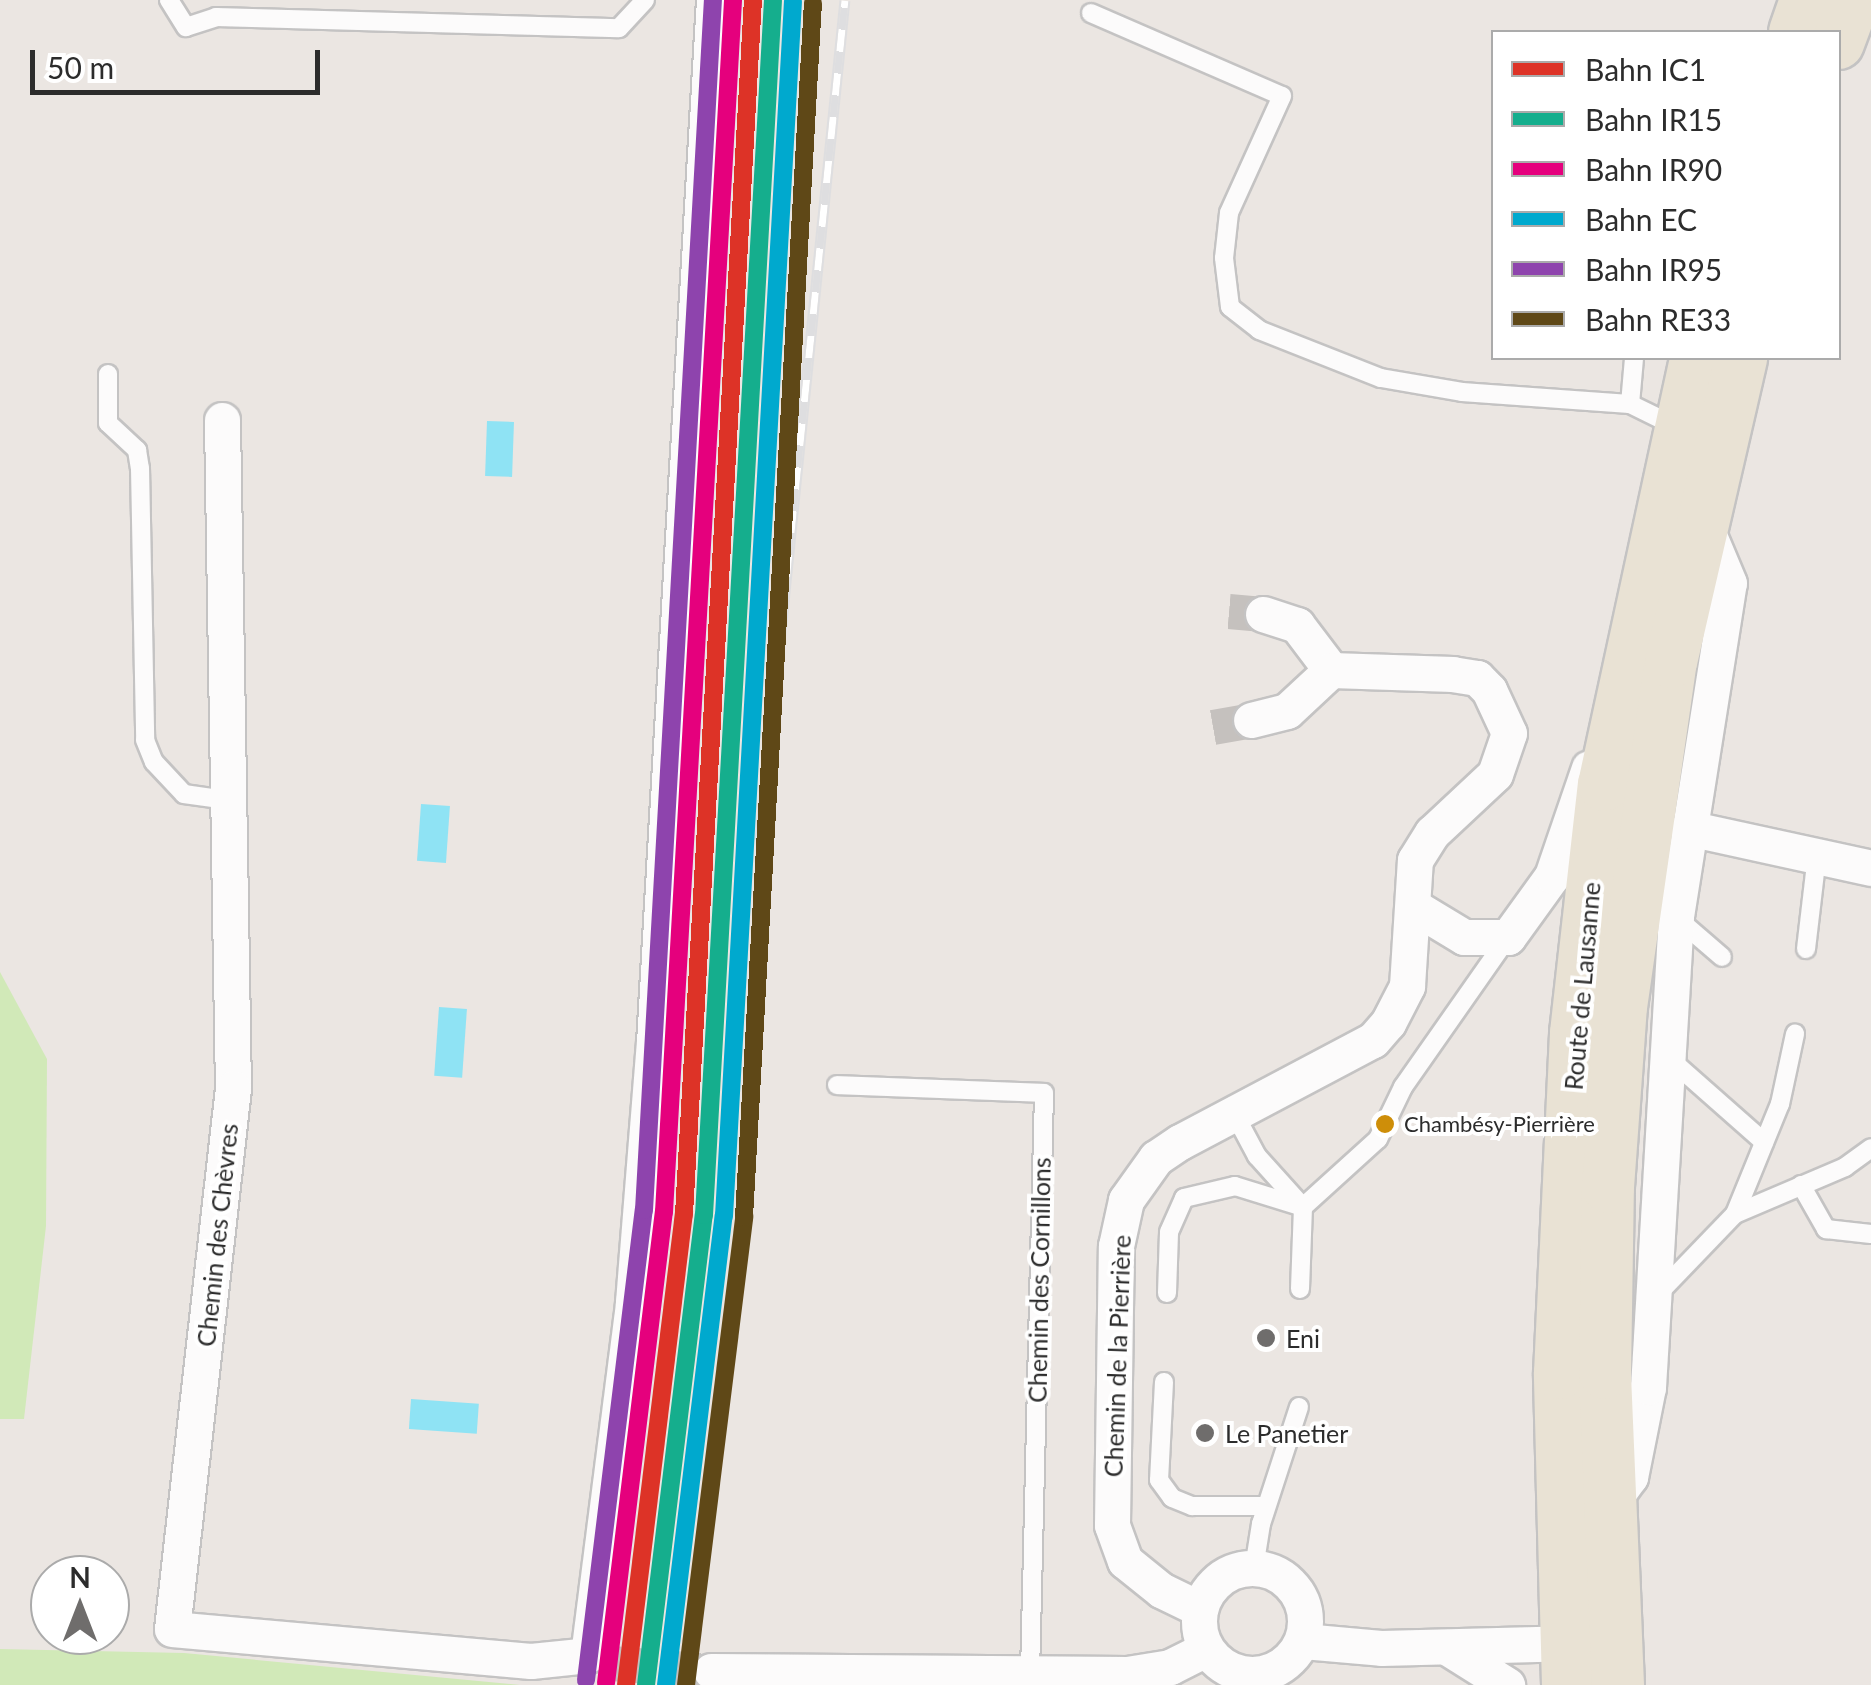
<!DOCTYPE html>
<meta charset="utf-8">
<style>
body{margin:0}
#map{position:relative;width:1871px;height:1685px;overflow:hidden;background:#ebe6e2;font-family:Lato,sans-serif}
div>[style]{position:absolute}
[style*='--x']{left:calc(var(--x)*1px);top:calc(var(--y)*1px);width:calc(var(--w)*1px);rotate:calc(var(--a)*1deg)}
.green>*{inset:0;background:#d1e9b8}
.water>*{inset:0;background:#8fe3f4;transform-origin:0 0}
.minor-tunnel>*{height:35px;margin-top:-17.5px;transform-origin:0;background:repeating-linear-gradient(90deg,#c5c1be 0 35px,transparent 0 53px)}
.roads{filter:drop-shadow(2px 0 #c4c3c3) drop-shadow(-2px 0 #c4c3c3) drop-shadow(0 2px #c4c3c3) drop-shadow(0 -2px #c4c3c3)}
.service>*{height:18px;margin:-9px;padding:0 9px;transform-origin:9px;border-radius:9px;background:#fcfbfb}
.minor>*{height:35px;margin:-17.5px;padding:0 17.5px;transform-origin:17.5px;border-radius:17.5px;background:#fcfbfb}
.minor>.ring{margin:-17.5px;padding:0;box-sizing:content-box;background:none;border:35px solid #fcfbfb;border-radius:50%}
.primary>*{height:52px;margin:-26px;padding:0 26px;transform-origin:26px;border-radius:26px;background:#e9e2d4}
.rail>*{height:11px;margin-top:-5.5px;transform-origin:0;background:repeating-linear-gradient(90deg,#fff 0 22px,#dedee0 0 44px);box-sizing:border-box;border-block:2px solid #dedee0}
.rail-1>*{height:18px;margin:-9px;padding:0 9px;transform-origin:9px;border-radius:9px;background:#dd3327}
.rail-2>*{height:18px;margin:-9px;padding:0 9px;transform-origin:9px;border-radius:9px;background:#15ae8d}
.rail-3>*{height:18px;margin:-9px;padding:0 9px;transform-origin:9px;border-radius:9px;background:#e5007d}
.rail-4>*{height:18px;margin:-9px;padding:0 9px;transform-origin:9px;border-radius:9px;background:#00a9ce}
.rail-5>*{height:18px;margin:-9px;padding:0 9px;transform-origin:9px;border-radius:9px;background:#8e44ad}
.rail-6>*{height:18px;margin:-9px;padding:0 9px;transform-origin:9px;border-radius:9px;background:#5f4817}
.dots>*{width:28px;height:28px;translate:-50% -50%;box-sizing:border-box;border:5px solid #fff;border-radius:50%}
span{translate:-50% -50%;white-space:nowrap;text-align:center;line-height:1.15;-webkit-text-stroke:8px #fff;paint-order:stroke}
.bus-label{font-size:22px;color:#2c2c2c}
.left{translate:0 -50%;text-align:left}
.street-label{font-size:25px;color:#2c2c2c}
.poi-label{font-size:25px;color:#2c2c2c}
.legend{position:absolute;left:1491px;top:30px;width:350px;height:330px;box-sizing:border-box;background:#fff;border:2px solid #ababab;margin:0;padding:12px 18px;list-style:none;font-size:30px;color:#2c2c2c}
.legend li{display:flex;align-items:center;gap:20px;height:50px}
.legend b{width:50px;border:2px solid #ababab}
.north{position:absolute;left:30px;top:1555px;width:100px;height:100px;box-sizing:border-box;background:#fff;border:2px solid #ababab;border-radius:50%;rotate:0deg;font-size:28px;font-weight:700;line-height:40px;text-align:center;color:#2c2c2c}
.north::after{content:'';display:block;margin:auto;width:35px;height:45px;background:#6f6d6c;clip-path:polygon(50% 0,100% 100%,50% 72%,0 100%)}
.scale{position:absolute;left:30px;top:50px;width:290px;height:45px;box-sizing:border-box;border:5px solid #2c2c2c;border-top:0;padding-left:12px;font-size:30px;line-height:35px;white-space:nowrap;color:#2c2c2c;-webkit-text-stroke:8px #fff;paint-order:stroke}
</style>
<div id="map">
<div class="green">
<i style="clip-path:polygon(0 972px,47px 1059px,46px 1226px,24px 1419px,0 1419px)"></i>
<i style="clip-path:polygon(0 1649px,184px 1653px,520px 1685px,0 1685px)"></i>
</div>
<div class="water">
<i style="left:487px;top:421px;width:27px;height:55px;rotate:2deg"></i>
<i style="left:421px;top:804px;width:29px;height:57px;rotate:4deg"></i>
<i style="left:439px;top:1007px;width:28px;height:69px;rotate:4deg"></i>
<i style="left:411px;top:1399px;width:68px;height:30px;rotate:4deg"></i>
</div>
<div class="minor-tunnel">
<i style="--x:1229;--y:611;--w:34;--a:5"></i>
<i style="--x:1213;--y:727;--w:39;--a:-10"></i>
<i style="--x:612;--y:1663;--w:99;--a:4.6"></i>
</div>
<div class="roads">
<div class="service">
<i style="--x:169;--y:0;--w:32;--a:58"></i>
<i style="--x:186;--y:27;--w:32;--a:-18"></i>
<i style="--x:216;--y:17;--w:403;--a:1.6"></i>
<i style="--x:619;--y:28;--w:38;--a:-47"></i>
<i style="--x:1091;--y:13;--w:208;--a:23.5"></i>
<i style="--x:1282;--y:96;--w:128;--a:114.4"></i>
<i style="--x:1229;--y:213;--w:45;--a:96.3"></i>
<i style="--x:1224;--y:258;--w:49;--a:83"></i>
<i style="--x:1230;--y:307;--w:37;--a:38"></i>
<i style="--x:1259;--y:330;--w:131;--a:21.5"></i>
<i style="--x:1381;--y:378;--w:82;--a:9.8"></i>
<i style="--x:1462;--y:392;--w:168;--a:4.1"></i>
<i style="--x:1630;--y:404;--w:52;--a:26.1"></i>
<i style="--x:108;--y:374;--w:49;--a:90"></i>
<i style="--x:108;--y:423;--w:40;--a:43"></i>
<i style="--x:137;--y:450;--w:18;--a:81"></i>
<i style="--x:140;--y:468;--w:272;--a:88.9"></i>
<i style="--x:145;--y:740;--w:24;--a:68"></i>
<i style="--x:154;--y:762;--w:44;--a:46.8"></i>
<i style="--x:184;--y:794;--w:42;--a:8.1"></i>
<i style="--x:1630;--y:404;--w:46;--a:-85"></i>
<i style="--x:1678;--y:919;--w:58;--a:40.8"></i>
<i style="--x:1806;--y:949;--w:94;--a:-83.3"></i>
<i style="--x:1671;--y:1060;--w:124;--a:41.4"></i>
<i style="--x:837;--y:1085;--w:207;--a:2.2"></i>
<i style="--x:1044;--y:1093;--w:581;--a:91.38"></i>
<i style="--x:1234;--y:1113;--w:49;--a:61.9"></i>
<i style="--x:1257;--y:1156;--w:69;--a:48"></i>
<i style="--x:1303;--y:1207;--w:82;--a:92.1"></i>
<i style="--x:1801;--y:1185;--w:51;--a:60.4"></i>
<i style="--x:1826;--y:1229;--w:45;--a:6.3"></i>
<i style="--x:1303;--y:1207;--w:101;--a:-42.2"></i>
<i style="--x:1378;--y:1139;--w:58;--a:-64.3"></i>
<i style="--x:1403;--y:1087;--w:183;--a:-55"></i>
<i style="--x:1735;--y:1214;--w:120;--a:-23.1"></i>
<i style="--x:1845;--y:1167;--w:32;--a:-36"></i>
<i style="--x:1167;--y:1293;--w:61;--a:-88.1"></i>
<i style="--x:1169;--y:1232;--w:37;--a:-66"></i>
<i style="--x:1184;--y:1198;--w:52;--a:-13.2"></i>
<i style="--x:1235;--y:1186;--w:71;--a:17.2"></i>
<i style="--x:1656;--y:1296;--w:114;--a:-46.1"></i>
<i style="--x:1735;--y:1214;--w:119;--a:-67.8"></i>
<i style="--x:1780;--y:1104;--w:72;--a:-77.9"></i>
<i style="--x:1164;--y:1382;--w:98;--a:92.9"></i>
<i style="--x:1159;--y:1480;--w:22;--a:54"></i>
<i style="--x:1172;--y:1498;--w:22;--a:22"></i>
<i style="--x:1192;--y:1506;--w:74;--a:0"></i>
<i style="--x:1254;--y:1568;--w:45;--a:-81"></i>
<i style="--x:1261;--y:1524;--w:123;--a:-72"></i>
</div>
<div class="minor">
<i style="--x:222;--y:420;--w:668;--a:89.06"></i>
<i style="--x:233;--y:1088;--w:544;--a:96.43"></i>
<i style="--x:172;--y:1629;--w:360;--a:5.1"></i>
<i style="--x:531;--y:1661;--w:57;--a:-6"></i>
<i style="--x:1263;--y:614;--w:36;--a:18"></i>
<i style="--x:1297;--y:625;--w:56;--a:52.9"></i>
<i style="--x:1688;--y:828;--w:187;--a:12.3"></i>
<i style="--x:1416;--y:908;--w:56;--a:31.1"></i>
<i style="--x:1464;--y:937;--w:44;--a:0"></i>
<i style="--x:1508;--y:937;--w:75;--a:-54.2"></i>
<i style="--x:1552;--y:876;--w:114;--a:-71.1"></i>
<i style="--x:1616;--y:1496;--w:24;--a:-54"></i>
<i style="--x:1630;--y:1477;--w:92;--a:-78.7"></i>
<i style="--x:1648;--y:1387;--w:472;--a:-86.6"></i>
<i style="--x:1676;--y:916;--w:337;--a:-81"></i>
<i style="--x:1729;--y:583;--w:67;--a:-112.8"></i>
<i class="ring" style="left:1199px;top:1568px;width:71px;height:71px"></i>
<i style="--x:1200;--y:1609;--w:43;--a:-154"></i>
<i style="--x:1161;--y:1590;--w:46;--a:-141.1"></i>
<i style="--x:1125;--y:1561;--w:38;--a:-110"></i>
<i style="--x:1112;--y:1525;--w:279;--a:-89.2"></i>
<i style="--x:1116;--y:1246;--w:47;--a:-77.7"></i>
<i style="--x:1126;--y:1200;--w:52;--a:-54.5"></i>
<i style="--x:1156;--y:1158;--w:29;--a:-34"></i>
<i style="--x:1180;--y:1142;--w:218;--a:-27.9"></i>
<i style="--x:1373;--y:1040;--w:23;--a:-49"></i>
<i style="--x:1388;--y:1023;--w:42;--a:-62.8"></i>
<i style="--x:1407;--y:986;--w:126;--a:-86.4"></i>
<i style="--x:1415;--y:860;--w:32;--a:-58"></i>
<i style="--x:1432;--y:833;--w:86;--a:-43.1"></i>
<i style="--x:1495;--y:774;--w:43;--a:-71.1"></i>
<i style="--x:1509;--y:733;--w:47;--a:-114.9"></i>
<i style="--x:1489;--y:690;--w:17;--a:-135"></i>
<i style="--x:1477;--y:678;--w:24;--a:-171"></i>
<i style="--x:1453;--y:674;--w:122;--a:-178.1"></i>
<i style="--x:1331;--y:670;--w:60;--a:137"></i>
<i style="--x:1287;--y:711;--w:37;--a:166"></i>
<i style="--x:1303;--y:1641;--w:78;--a:5.1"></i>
<i style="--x:1381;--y:1648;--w:185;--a:-1.5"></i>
<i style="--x:1448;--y:1648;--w:70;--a:32.1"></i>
<i style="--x:588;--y:1655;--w:356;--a:-82.7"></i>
<i style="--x:633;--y:1302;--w:260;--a:-85.4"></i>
<i style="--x:654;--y:1043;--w:1045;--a:-86.71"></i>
<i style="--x:711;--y:1671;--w:416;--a:0.4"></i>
<i style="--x:1127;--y:1674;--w:44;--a:-9.2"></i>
<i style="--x:1170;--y:1667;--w:40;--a:-26.6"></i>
</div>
<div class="primary">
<i style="--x:1795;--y:32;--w:34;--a:-71"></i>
<i style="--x:1838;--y:43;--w:46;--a:-69.6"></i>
<i style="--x:1568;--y:1685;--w:312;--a:-91.5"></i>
<i style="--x:1560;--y:1373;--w:340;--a:-87.3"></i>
<i style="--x:1576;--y:1033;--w:250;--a:-83.6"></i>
<i style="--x:1604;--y:785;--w:437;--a:-77.8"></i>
<i style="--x:1618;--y:1685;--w:312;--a:-92.4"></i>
<i style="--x:1605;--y:1373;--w:186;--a:-89.1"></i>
<i style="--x:1608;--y:1187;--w:180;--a:-85.9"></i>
<i style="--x:1621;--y:1007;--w:349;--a:-81.8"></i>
<i style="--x:1671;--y:662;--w:312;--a:-77"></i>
</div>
</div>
<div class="rail">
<i style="--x:760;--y:839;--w:843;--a:-84.22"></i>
</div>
<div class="rail-1">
<i style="--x:626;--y:1685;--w:475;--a:-83"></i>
<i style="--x:684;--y:1214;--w:1216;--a:-86.75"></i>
</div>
<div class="rail-2">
<i style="--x:646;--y:1685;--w:474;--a:-83"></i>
<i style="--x:704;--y:1215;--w:1216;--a:-86.75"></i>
</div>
<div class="rail-3">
<i style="--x:606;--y:1683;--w:475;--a:-83"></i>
<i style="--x:664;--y:1212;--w:1214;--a:-86.74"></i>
</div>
<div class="rail-4">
<i style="--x:666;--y:1685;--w:473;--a:-83"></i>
<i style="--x:724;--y:1216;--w:1216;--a:-86.75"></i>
</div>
<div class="rail-5">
<i style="--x:586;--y:1680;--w:474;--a:-83"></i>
<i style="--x:644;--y:1210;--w:1212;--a:-86.74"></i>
</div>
<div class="rail-6">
<i style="--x:686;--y:1685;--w:472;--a:-82.9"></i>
<i style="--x:744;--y:1217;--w:1216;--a:-86.75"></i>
</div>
<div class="dots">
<i style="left:1385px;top:1124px;background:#ce8e09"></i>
<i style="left:1266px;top:1338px;background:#6f6d6c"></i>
<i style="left:1205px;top:1433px;background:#6f6d6c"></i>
</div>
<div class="bus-label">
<span class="left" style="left:1404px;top:1124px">Chambésy-Pierrière</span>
</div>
<div class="street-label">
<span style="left:1582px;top:986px;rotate:-85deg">Route de Lausanne</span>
<span style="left:217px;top:1235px;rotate:-84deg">Chemin des Chèvres</span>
<span style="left:1039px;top:1280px;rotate:-89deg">Chemin des Cornillons</span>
<span style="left:1117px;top:1356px;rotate:-88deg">Chemin de la Pierrière</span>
</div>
<div class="poi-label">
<span class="left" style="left:1286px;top:1338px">Eni</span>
<span class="left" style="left:1225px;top:1433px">Le Panetier</span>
</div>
<ul class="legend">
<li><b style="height:12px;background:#dd3327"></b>Bahn IC1</li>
<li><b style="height:12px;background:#15ae8d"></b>Bahn IR15</li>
<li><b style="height:12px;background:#e5007d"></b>Bahn IR90</li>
<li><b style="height:12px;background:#00a9ce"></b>Bahn EC</li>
<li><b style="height:12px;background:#8e44ad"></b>Bahn IR95</li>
<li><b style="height:12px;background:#5f4817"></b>Bahn RE33</li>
</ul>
<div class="north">N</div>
<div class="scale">50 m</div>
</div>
